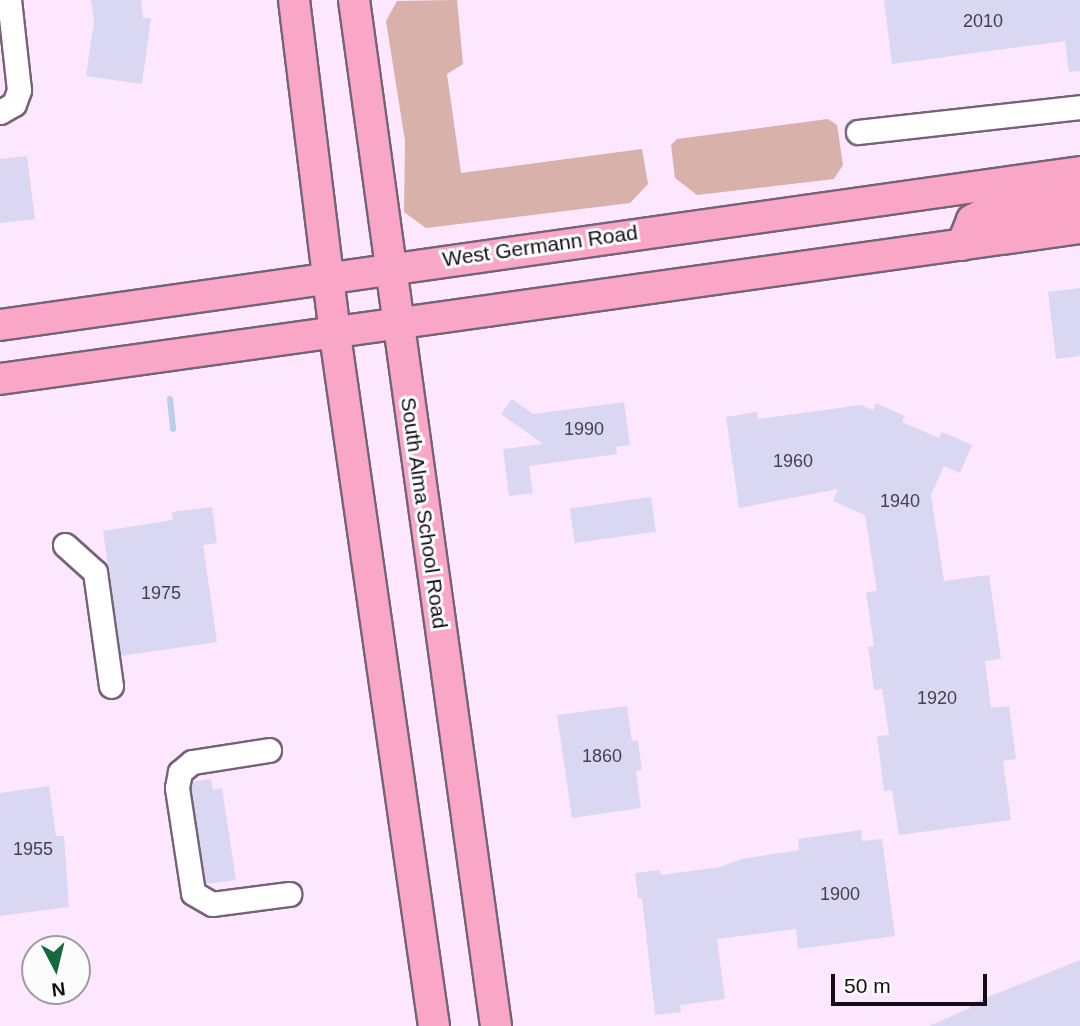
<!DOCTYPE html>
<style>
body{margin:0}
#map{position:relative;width:1080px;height:1026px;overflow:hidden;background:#fce7fe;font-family:Helvetica,sans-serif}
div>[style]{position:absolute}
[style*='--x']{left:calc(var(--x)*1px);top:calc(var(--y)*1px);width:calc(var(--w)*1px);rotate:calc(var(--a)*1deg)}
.green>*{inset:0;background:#d7b1aa}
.stream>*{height:6px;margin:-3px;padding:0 3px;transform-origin:3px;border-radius:3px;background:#b9ceea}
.building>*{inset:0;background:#dad7f2;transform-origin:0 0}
.roads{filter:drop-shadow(2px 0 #756377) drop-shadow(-2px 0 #756377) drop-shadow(0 2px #756377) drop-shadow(0 -2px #756377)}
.minor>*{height:23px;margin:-11.5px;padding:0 11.5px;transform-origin:11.5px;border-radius:11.5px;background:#fff}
.major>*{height:30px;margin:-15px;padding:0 15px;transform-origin:15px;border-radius:15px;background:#faa6c7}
span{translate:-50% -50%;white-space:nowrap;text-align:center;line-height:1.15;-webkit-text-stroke:6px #fcfcfc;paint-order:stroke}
.number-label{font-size:18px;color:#46404c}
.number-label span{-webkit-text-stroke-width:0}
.street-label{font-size:21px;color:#140d15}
.north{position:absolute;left:21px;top:935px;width:70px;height:70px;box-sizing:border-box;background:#fcfcfc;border:2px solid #9f9ca0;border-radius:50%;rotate:173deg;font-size:19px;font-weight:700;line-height:28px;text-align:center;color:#140d15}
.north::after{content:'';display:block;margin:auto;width:24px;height:32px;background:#146a3c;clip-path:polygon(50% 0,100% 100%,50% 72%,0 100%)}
.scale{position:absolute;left:831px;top:974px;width:156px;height:32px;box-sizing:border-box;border:4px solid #140d15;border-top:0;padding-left:9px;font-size:21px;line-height:24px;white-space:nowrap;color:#140d15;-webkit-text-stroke:5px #fcfcfc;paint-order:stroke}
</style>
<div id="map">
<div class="green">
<i style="clip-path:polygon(457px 0,463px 64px,447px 74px,461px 173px,642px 149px,648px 184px,630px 203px,426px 228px,404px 212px,405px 141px,386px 21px,397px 1px)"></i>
<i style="clip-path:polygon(828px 119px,837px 125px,843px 165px,834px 179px,697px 195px,675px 178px,671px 145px,677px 139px)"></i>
</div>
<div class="stream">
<i style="--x:170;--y:399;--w:30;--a:84"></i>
</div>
<div class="building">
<i style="clip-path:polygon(91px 0,141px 0,143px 18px,151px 18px,142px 84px,86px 76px,94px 21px)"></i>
<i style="clip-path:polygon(884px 0,1080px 0,1080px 71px,1069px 72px,1065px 41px,892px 64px)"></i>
<i style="clip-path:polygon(27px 156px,35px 219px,0 223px,0 159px)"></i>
<i style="clip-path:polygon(1080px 288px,1080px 356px,1056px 359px,1048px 292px)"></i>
<i style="clip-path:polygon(512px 399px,533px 414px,624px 402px,630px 445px,616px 447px,617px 454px,529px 466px,533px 493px,509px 496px,503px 449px,543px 444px,501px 414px)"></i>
<i style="clip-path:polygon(876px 403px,905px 416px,902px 422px,939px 438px,942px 432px,972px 445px,960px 473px,944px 466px,931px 495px,944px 581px,989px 575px,1001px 659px,985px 661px,991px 708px,1009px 706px,1016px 759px,1003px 761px,1011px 820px,899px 835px,892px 790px,884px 791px,877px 736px,889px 735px,882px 689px,874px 690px,868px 647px,874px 646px,866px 592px,877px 591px,865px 515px,833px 501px,838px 489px,739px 508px,726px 417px,757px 412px,758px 419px,861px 405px,873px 410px)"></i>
<i style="left:651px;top:497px;width:35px;height:82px;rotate:82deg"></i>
<i style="clip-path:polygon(212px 507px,217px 543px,203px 545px,217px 642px,121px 656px,103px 531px,173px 520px,172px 512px)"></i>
<i style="clip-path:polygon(627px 706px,632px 741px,638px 740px,642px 770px,636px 771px,641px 808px,572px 818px,557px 715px)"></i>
<i style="clip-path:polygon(211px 779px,213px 790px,222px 788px,236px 880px,206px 884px,191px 788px,192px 782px)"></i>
<i style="clip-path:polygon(49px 786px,56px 836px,64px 836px,69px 907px,0 916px,0 793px)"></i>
<i style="clip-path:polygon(861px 830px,862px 841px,882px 839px,895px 936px,798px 949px,796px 929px,717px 939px,725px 999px,680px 1005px,681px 1012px,655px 1015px,642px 898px,638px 898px,635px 873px,660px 870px,661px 875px,720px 867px,741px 859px,799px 850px,798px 839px)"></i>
<i style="clip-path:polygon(1080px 960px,1080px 1026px,929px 1026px,970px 1008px,968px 1005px)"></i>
</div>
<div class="roads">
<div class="minor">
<i style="--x:0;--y:112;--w:16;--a:-30"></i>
<i style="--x:14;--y:104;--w:15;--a:-70"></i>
<i style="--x:19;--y:90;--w:91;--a:-96.3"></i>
<i style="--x:858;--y:132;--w:223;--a:-6.4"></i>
<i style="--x:65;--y:545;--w:40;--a:42"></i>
<i style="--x:95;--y:572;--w:115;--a:82"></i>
<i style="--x:269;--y:750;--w:78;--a:171.1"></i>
<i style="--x:192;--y:762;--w:16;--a:140"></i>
<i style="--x:180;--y:772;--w:16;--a:101"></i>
<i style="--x:177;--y:788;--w:106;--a:81.3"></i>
<i style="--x:193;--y:893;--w:22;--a:30"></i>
<i style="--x:212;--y:904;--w:78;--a:-7.4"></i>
</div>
<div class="major">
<i style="--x:294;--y:0;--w:337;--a:83"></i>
<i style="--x:335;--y:335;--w:698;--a:81.85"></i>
<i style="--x:354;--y:0;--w:1036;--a:82.12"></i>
<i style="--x:962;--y:245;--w:27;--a:-68"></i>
<i style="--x:972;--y:220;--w:13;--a:-27"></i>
<i style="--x:984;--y:214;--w:97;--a:-8.9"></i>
<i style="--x:0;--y:325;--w:1091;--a:-8.06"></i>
<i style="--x:0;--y:379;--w:1091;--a:-7.96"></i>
</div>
</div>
<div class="number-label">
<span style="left:983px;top:21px">2010</span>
<span style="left:584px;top:429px">1990</span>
<span style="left:793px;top:461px">1960</span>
<span style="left:900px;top:501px">1940</span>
<span style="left:161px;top:593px">1975</span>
<span style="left:937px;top:698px">1920</span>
<span style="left:602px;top:756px">1860</span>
<span style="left:33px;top:849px">1955</span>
<span style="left:840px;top:894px">1900</span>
</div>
<div class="street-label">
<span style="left:540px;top:246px;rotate:-8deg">West Germann Road</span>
<span style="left:424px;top:513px;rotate:82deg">South Alma School Road</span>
</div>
<div class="north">N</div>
<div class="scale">50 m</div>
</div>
